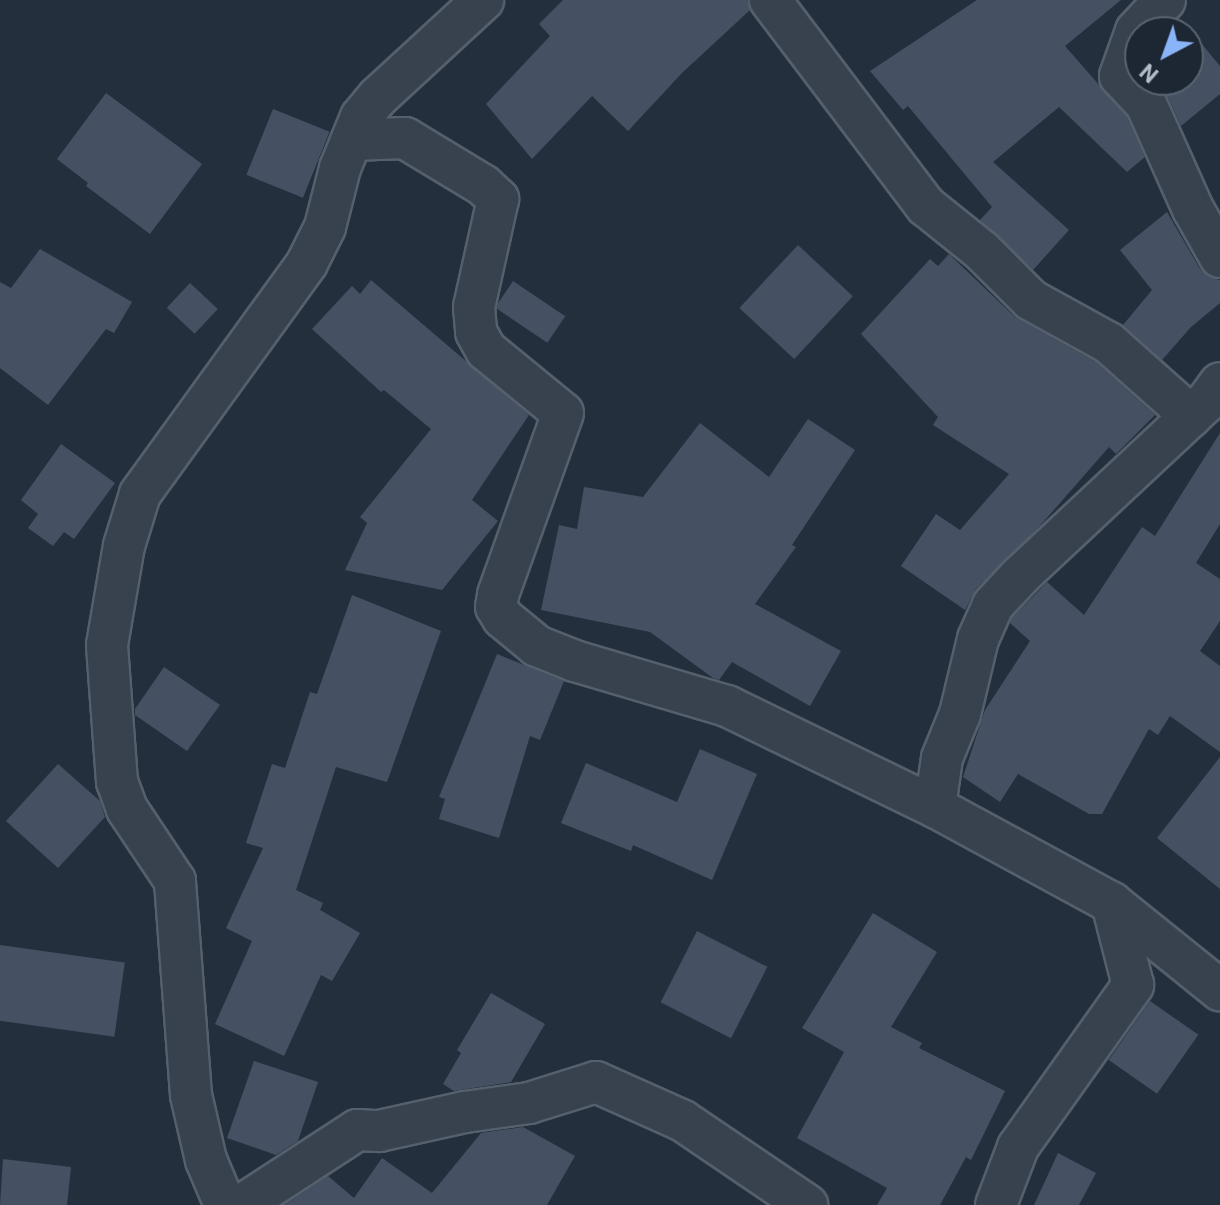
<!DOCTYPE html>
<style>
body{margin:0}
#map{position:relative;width:1220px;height:1205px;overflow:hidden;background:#242f3e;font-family:Roboto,sans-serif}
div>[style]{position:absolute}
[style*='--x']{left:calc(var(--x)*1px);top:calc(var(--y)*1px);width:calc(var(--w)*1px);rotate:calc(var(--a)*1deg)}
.building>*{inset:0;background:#455162;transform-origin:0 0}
.roads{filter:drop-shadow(2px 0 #565f6c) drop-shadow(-2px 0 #565f6c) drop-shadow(0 2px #565f6c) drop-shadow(0 -2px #565f6c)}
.minor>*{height:40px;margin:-20px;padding:0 20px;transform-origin:20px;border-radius:20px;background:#38414e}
span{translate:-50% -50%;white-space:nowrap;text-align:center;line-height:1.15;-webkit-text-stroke:8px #1d2633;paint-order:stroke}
.north{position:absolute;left:1124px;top:16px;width:80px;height:80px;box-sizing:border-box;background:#1d2633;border:2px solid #59626f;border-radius:50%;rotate:221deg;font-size:22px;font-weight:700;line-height:32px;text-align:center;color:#b4bcc9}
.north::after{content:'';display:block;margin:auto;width:28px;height:36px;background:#8ab4f8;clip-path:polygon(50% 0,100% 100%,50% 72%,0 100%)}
</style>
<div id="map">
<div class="building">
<i style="clip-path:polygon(563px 0,747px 0,750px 10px,682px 73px,628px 131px,592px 96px,532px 159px,486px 104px,550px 36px,539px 24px)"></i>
<i style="clip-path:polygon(977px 0,1121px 0,1065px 46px,1127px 117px,1145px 157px,1127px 172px,1059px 107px,993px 162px,1069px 230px,1033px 270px,980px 220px,992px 207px,908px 106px,903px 110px,870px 71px)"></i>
<i style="clip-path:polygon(1192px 32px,1220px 66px,1220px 94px,1181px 126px,1167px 95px,1155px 80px,1188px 80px,1188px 36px)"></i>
<i style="clip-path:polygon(106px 93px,202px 164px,150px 234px,86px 186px,88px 183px,57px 159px)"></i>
<i style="left:273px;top:109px;width:61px;height:71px;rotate:22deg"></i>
<i style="clip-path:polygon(1167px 212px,1200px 269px,1209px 277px,1220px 280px,1220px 303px,1191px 327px,1162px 360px,1123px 325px,1152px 290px,1120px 250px)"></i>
<i style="left:798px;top:245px;width:75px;height:86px;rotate:43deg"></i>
<i style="clip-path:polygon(40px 249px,132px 302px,114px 333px,106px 329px,48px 405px,0 368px,0 282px,11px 288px)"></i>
<i style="clip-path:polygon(949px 254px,1015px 317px,1096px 362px,1155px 415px,1116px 454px,1109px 447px,1039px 527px,976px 589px,965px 610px,901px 566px,936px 514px,960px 530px,1009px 474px,933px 425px,938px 417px,861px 334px,930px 259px,938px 266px)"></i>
<i style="clip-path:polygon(371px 280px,529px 415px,472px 500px,498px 521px,442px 590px,345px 570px,367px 523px,360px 517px,431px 429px,384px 390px,381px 392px,312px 329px,352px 286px,360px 294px)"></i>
<i style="left:513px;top:281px;width:63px;height:32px;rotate:34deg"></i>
<i style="left:190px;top:283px;width:38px;height:34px;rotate:43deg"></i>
<i style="clip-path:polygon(808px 419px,855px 450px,792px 545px,796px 547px,755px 604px,841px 651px,810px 706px,732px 662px,719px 680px,713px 678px,650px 632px,541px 610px,559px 525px,577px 529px,584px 487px,643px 497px,700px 423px,769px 477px)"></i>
<i style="clip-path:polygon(1220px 433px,1220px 524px,1196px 563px,1220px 579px,1220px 621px,1200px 651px,1220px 666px,1220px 752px,1170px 716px,1158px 735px,1149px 729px,1102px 814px,1089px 814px,1018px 774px,1000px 802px,963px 777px,985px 710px,1030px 641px,1010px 623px,1012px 618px,1047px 582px,1084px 615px,1142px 527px,1155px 536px)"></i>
<i style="clip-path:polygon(61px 444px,115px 483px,74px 539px,64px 532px,53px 546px,28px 528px,38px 514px,21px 500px)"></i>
<i style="clip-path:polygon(352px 595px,441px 631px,387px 782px,336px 767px,296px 890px,323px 903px,320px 910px,360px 933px,332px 981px,321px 975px,284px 1056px,215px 1024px,252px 941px,226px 928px,263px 848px,246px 843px,272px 764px,285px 768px,310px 692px,317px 694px)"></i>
<i style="clip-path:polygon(497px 654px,564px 681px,540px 740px,530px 736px,499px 838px,439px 819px,445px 799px,439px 797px)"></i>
<i style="clip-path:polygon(164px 667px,220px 705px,187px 751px,135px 715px,135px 709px)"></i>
<i style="clip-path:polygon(700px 749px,757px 774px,712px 880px,633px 845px,631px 851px,561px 823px,586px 763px,677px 802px)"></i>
<i style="clip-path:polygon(1220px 757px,1220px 889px,1157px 838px)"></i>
<i style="clip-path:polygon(58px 764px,100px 801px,105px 817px,58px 868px,6px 821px)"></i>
<i style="clip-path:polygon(873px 913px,937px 952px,891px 1027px,922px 1043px,919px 1048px,1005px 1091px,971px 1160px,966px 1157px,940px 1205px,877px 1205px,887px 1188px,797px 1138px,844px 1052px,802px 1028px)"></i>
<i style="left:697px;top:931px;width:79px;height:80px;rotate:27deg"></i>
<i style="left:0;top:945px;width:126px;height:75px;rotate:8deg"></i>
<i style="clip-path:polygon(491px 993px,545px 1024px,511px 1082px,454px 1091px,443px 1084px,461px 1053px,457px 1050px)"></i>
<i style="left:1150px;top:1001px;width:59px;height:72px;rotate:35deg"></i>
<i style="clip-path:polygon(254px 1061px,318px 1082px,298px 1141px,276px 1155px,227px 1138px)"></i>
<i style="clip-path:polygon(523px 1127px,575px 1156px,547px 1205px,284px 1205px,328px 1176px,354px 1198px,382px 1158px,432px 1193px,481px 1133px)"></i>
<i style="clip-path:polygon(1058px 1153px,1096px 1173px,1079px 1205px,1034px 1205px)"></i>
<i style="clip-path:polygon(3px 1159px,71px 1167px,67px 1205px,0 1205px)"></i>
</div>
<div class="roads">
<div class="minor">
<i style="--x:770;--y:0;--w:258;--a:52.9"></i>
<i style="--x:926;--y:206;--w:72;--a:38.8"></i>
<i style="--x:982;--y:251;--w:69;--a:45"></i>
<i style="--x:1031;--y:300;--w:89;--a:28.9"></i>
<i style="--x:1109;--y:343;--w:110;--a:41.7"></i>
<i style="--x:1165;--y:0;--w:42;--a:133.1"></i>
<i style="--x:1136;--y:31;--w:48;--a:109.6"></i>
<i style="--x:1120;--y:76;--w:38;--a:47"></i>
<i style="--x:1146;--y:104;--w:115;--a:65.9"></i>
<i style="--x:1193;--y:209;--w:55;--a:60.6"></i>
<i style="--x:352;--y:140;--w:53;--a:-2.2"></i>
<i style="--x:405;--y:138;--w:91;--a:31.1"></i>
<i style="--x:483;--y:185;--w:21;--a:43"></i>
<i style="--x:498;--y:199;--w:111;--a:102.5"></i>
<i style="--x:474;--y:307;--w:25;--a:85"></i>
<i style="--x:476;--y:332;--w:21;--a:61"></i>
<i style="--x:486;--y:350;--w:99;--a:39.3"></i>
<i style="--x:563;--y:413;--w:193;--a:109.7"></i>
<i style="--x:498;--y:595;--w:12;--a:99"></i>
<i style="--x:496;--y:607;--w:13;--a:58"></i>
<i style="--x:503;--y:618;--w:44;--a:39.5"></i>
<i style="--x:537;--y:646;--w:41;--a:21.5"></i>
<i style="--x:575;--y:661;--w:159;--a:16.5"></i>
<i style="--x:727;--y:706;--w:231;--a:25.9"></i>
<i style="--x:935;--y:807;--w:201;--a:28.5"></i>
<i style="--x:1112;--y:903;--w:139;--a:38.9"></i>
<i style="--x:935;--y:807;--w:49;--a:-81.9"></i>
<i style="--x:942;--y:758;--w:48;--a:-67.8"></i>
<i style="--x:960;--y:714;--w:77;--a:-76.5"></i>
<i style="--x:978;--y:639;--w:37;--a:-66"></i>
<i style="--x:993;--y:605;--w:40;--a:-47"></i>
<i style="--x:1020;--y:576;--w:256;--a:-43.1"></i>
<i style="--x:1207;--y:401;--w:22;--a:-54"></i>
<i style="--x:225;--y:1205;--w:49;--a:-112.9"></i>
<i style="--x:206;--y:1160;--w:67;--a:-103"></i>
<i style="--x:191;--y:1095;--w:215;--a:-94.3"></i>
<i style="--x:175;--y:881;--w:87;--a:-123.7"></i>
<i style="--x:127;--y:809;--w:29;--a:-110"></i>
<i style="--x:117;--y:782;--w:137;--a:-94.2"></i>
<i style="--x:107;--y:645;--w:100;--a:-80.3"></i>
<i style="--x:124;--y:546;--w:54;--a:-72.9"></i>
<i style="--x:140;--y:494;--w:285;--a:-54.1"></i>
<i style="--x:307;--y:263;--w:40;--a:-63.4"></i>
<i style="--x:325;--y:227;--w:61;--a:-75.7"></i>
<i style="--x:340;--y:168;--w:55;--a:-67.6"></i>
<i style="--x:361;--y:117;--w:26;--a:-50"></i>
<i style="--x:378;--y:97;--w:143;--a:-42.7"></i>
<i style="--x:242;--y:1205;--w:137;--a:-33.1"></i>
<i style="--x:357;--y:1130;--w:22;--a:3"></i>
<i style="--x:379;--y:1131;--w:88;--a:-12.5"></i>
<i style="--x:465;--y:1112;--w:65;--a:-8"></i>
<i style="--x:529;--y:1103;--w:70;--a:-17.4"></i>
<i style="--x:596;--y:1082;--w:95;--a:24.1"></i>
<i style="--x:683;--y:1121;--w:150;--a:34.1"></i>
<i style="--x:996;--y:1205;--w:62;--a:-69.2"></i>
<i style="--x:1018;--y:1147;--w:199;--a:-54.6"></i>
<i style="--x:1133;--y:985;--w:85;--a:-104.4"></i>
</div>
</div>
<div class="north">N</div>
</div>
